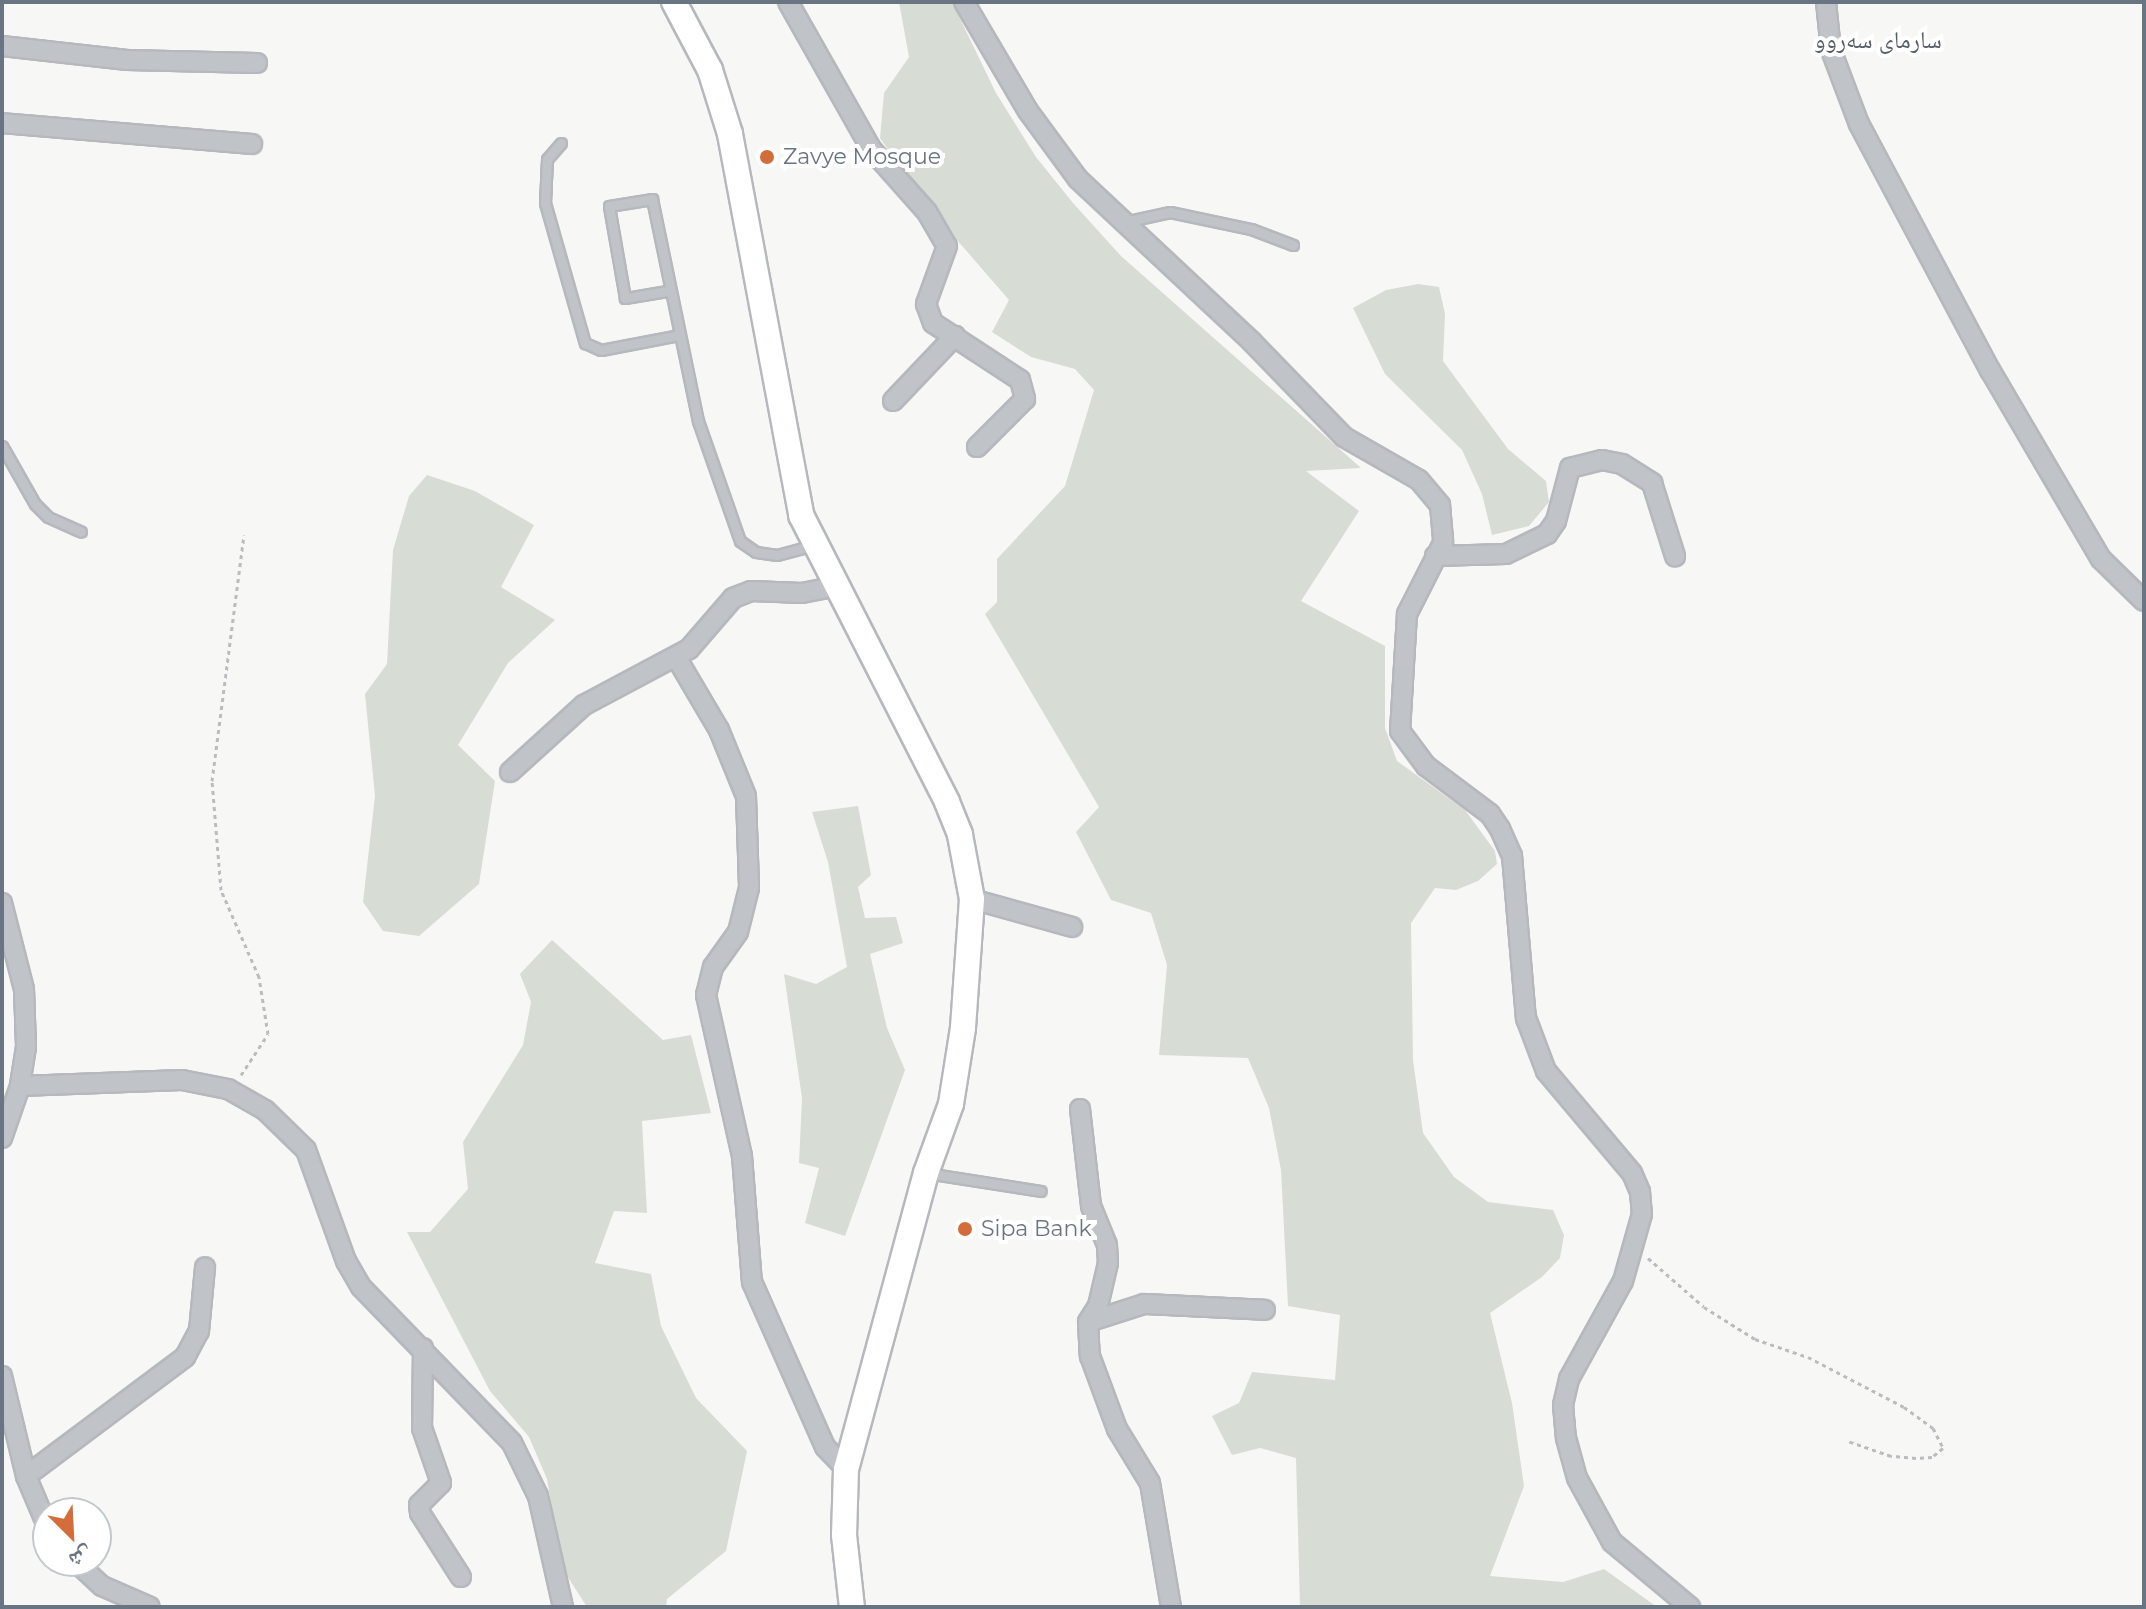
<!DOCTYPE html>
<meta charset="utf-8">
<style>
body{margin:0}
#map{position:relative;width:2146px;height:1609px;overflow:hidden;background:#f7f8f5;font-family:Montserrat,"Noto Naskh Arabic",sans-serif}
div>[style]{position:absolute}
[style*='--x']{left:calc(var(--x)*1px);top:calc(var(--y)*1px);width:calc(var(--w)*1px);rotate:calc(var(--a)*1deg)}
.green>*{inset:0;background:#d7dcd5}
.path>*{height:3px;margin-top:-1.5px;transform-origin:0;background:repeating-linear-gradient(90deg,#babcbf 0 4px,transparent 0 8px)}
.roads{filter:drop-shadow(2px 0 #b5b8bd) drop-shadow(-2px 0 #b5b8bd) drop-shadow(0 2px #b5b8bd) drop-shadow(0 -2px #b5b8bd)}
.lane>*{height:9px;margin:-4.5px;padding:0 4.5px;transform-origin:4.5px;border-radius:4.5px;background:#c0c3c7}
.street>*{height:18px;margin:-9px;padding:0 9px;transform-origin:9px;border-radius:9px;background:#c0c3c7}
.secondary>*{height:24px;margin:-12px;padding:0 12px;transform-origin:12px;border-radius:12px;background:#fff}
.dots>*{width:22px;height:22px;translate:-50% -50%;box-sizing:border-box;border:4px solid #fff;border-radius:50%}
span{translate:-50% -50%;white-space:nowrap;text-align:center;line-height:1.15;-webkit-text-stroke:8px #fff;paint-order:stroke}
.poi-label{font-size:22px;color:#6a7584}
.left{translate:0 -50%;text-align:left}
.neighbourhood-label{font-size:24px;color:#575f69}
.frame{position:absolute;inset:0;border:4px solid #6a7584;pointer-events:none}
.north{position:absolute;left:32px;top:1497px;width:80px;height:80px;box-sizing:border-box;background:#fff;border:2px solid #c3c8ce;border-radius:50%;rotate:156deg;font-size:22px;font-weight:700;line-height:32px;text-align:center;color:#6a7584}
.north::after{content:'';display:block;margin:auto;width:28px;height:36px;background:#d36d3a;clip-path:polygon(50% 0,100% 100%,50% 72%,0 100%)}
</style>
<div id="map">
<div class="green">
<i style="clip-path:polygon(899px 2px,952px 2px,996px 93px,1036px 157px,1073px 203px,1121px 256px,1361px 468px,1306px 471px,1359px 511px,1301px 601px,1385px 646px,1385px 728px,1397px 761px,1465px 810px,1495px 851px,1497px 864px,1478px 881px,1456px 890px,1435px 888px,1411px 923px,1413px 1060px,1423px 1133px,1454px 1177px,1488px 1202px,1553px 1210px,1564px 1235px,1560px 1258px,1542px 1277px,1490px 1313px,1512px 1403px,1524px 1486px,1490px 1576px,1563px 1582px,1604px 1569px,1657px 1607px,1300px 1607px,1296px 1458px,1260px 1448px,1232px 1455px,1212px 1416px,1239px 1403px,1252px 1372px,1335px 1380px,1340px 1315px,1288px 1306px,1281px 1170px,1269px 1108px,1248px 1058px,1159px 1055px,1167px 965px,1151px 913px,1111px 900px,1076px 832px,1099px 807px,985px 614px,997px 602px,997px 559px,1065px 486px,1094px 390px,1075px 369px,1031px 357px,992px 332px,1009px 300px,925px 203px,880px 138px,884px 93px,909px 57px)"></i>
<i style="clip-path:polygon(1418px 284px,1439px 287px,1445px 314px,1443px 361px,1508px 449px,1546px 481px,1549px 502px,1529px 526px,1492px 535px,1482px 494px,1462px 450px,1385px 374px,1353px 308px,1386px 290px)"></i>
<i style="clip-path:polygon(427px 475px,475px 491px,534px 525px,501px 587px,555px 620px,508px 663px,458px 745px,495px 781px,479px 884px,419px 936px,383px 931px,363px 902px,375px 796px,365px 694px,387px 664px,393px 550px,409px 496px)"></i>
<i style="clip-path:polygon(858px 806px,871px 875px,858px 887px,865px 918px,896px 917px,903px 943px,870px 954px,887px 1028px,905px 1070px,845px 1236px,805px 1223px,819px 1168px,799px 1163px,802px 1098px,784px 974px,816px 984px,847px 967px,828px 862px,812px 812px)"></i>
<i style="clip-path:polygon(552px 940px,663px 1040px,691px 1035px,711px 1113px,642px 1121px,647px 1213px,614px 1211px,595px 1263px,651px 1274px,661px 1326px,696px 1398px,747px 1451px,726px 1551px,667px 1599px,666px 1607px,587px 1607px,562px 1568px,547px 1479px,529px 1437px,490px 1391px,407px 1232px,430px 1232px,468px 1189px,463px 1142px,523px 1045px,531px 1002px,520px 974px)"></i>
</div>
<div class="path">
<i style="--x:241;--y:1075;--w:49;--a:-56.6"></i>
<i style="--x:268;--y:1034;--w:58;--a:-99"></i>
<i style="--x:259;--y:977;--w:95;--a:-113.6"></i>
<i style="--x:221;--y:890;--w:109;--a:-94.7"></i>
<i style="--x:212;--y:781;--w:248;--a:-82.6"></i>
<i style="--x:1648;--y:1258;--w:74;--a:41.2"></i>
<i style="--x:1704;--y:1307;--w:60;--a:32.1"></i>
<i style="--x:1755;--y:1339;--w:56;--a:18.8"></i>
<i style="--x:1808;--y:1357;--w:108;--a:27.5"></i>
<i style="--x:1904;--y:1407;--w:36;--a:36"></i>
<i style="--x:1933;--y:1428;--w:22;--a:63"></i>
<i style="--x:1943;--y:1448;--w:14;--a:141"></i>
<i style="--x:1932;--y:1457;--w:16;--a:176"></i>
<i style="--x:1916;--y:1458;--w:25;--a:-175"></i>
<i style="--x:1891;--y:1456;--w:46;--a:-160.8"></i>
</div>
<div class="roads">
<div class="lane">
<i style="--x:561;--y:143;--w:21;--a:131"></i>
<i style="--x:547;--y:159;--w:44;--a:92.6"></i>
<i style="--x:545;--y:203;--w:146;--a:74.1"></i>
<i style="--x:585;--y:343;--w:17;--a:24"></i>
<i style="--x:601;--y:350;--w:79;--a:-10.9"></i>
<i style="--x:1124;--y:222;--w:47;--a:-12.3"></i>
<i style="--x:1170;--y:212;--w:83;--a:11.9"></i>
<i style="--x:1251;--y:229;--w:45;--a:20.9"></i>
<i style="--x:667;--y:291;--w:43;--a:170.5"></i>
<i style="--x:625;--y:298;--w:93;--a:-99.9"></i>
<i style="--x:609;--y:206;--w:44;--a:-9.2"></i>
<i style="--x:652;--y:199;--w:227;--a:78.3"></i>
<i style="--x:698;--y:421;--w:127;--a:70.7"></i>
<i style="--x:740;--y:541;--w:19;--a:35"></i>
<i style="--x:756;--y:552;--w:21;--a:8"></i>
<i style="--x:777;--y:555;--w:38;--a:-15"></i>
<i style="--x:2;--y:446;--w:67;--a:60.4"></i>
<i style="--x:35;--y:504;--w:18;--a:45"></i>
<i style="--x:48;--y:517;--w:36;--a:24"></i>
<i style="--x:926;--y:1173;--w:116;--a:8.9"></i>
</div>
<div class="street">
<i style="--x:788;--y:2;--w:169;--a:60.5"></i>
<i style="--x:871;--y:149;--w:84;--a:48.4"></i>
<i style="--x:927;--y:212;--w:39;--a:60"></i>
<i style="--x:947;--y:246;--w:62;--a:109.9"></i>
<i style="--x:926;--y:304;--w:20;--a:70"></i>
<i style="--x:933;--y:323;--w:104;--a:33.2"></i>
<i style="--x:1020;--y:380;--w:20;--a:75"></i>
<i style="--x:1025;--y:399;--w:68;--a:135"></i>
<i style="--x:964;--y:2;--w:126;--a:59.6"></i>
<i style="--x:1028;--y:111;--w:84;--a:53.7"></i>
<i style="--x:1078;--y:179;--w:238;--a:43.1"></i>
<i style="--x:1252;--y:342;--w:132;--a:45.9"></i>
<i style="--x:1344;--y:437;--w:86;--a:29.8"></i>
<i style="--x:1419;--y:480;--w:33;--a:50"></i>
<i style="--x:1440;--y:505;--w:38;--a:85"></i>
<i style="--x:1443;--y:543;--w:80;--a:116.9"></i>
<i style="--x:1407;--y:614;--w:117;--a:93.4"></i>
<i style="--x:1400;--y:731;--w:44;--a:53.4"></i>
<i style="--x:1426;--y:766;--w:80;--a:36.9"></i>
<i style="--x:1490;--y:814;--w:18;--a:56"></i>
<i style="--x:1500;--y:829;--w:30;--a:66"></i>
<i style="--x:1512;--y:856;--w:163;--a:85.1"></i>
<i style="--x:1526;--y:1018;--w:57;--a:69.3"></i>
<i style="--x:1546;--y:1071;--w:133;--a:49.9"></i>
<i style="--x:1632;--y:1173;--w:21;--a:67"></i>
<i style="--x:1640;--y:1192;--w:22;--a:85"></i>
<i style="--x:1642;--y:1214;--w:70;--a:105.8"></i>
<i style="--x:1623;--y:1281;--w:112;--a:118.9"></i>
<i style="--x:1569;--y:1379;--w:27;--a:103"></i>
<i style="--x:1563;--y:1405;--w:33;--a:85"></i>
<i style="--x:1566;--y:1438;--w:41;--a:74.6"></i>
<i style="--x:1577;--y:1478;--w:73;--a:61.3"></i>
<i style="--x:1612;--y:1542;--w:102;--a:39.8"></i>
<i style="--x:1826;--y:2;--w:48;--a:84.1"></i>
<i style="--x:1831;--y:50;--w:79;--a:69.3"></i>
<i style="--x:1859;--y:124;--w:279;--a:62"></i>
<i style="--x:1990;--y:370;--w:219;--a:59.6"></i>
<i style="--x:2101;--y:559;--w:60;--a:44.3"></i>
<i style="--x:2;--y:46;--w:126;--a:6.4"></i>
<i style="--x:127;--y:60;--w:130;--a:1.3"></i>
<i style="--x:2;--y:123;--w:251;--a:4.8"></i>
<i style="--x:893;--y:401;--w:90;--a:-46.4"></i>
<i style="--x:1435;--y:556;--w:71;--a:-1.6"></i>
<i style="--x:1506;--y:554;--w:46;--a:-26"></i>
<i style="--x:1547;--y:534;--w:16;--a:-55"></i>
<i style="--x:1556;--y:521;--w:55;--a:-75.2"></i>
<i style="--x:1570;--y:468;--w:33;--a:-14"></i>
<i style="--x:1602;--y:460;--w:20;--a:11"></i>
<i style="--x:1622;--y:464;--w:36;--a:32"></i>
<i style="--x:1652;--y:483;--w:77;--a:72.5"></i>
<i style="--x:676;--y:657;--w:85;--a:59.5"></i>
<i style="--x:719;--y:730;--w:71;--a:67.8"></i>
<i style="--x:746;--y:796;--w:92;--a:88.1"></i>
<i style="--x:749;--y:888;--w:45;--a:104"></i>
<i style="--x:738;--y:932;--w:43;--a:125.5"></i>
<i style="--x:713;--y:967;--w:29;--a:104"></i>
<i style="--x:706;--y:995;--w:165;--a:77.4"></i>
<i style="--x:742;--y:1156;--w:126;--a:85.5"></i>
<i style="--x:752;--y:1282;--w:180;--a:66.1"></i>
<i style="--x:825;--y:1447;--w:30;--a:46"></i>
<i style="--x:510;--y:772;--w:100;--a:-42.2"></i>
<i style="--x:584;--y:705;--w:119;--a:-28.1"></i>
<i style="--x:689;--y:649;--w:67;--a:-49.2"></i>
<i style="--x:733;--y:598;--w:19;--a:-21"></i>
<i style="--x:751;--y:591;--w:51;--a:2.2"></i>
<i style="--x:802;--y:593;--w:33;--a:-11"></i>
<i style="--x:972;--y:899;--w:104;--a:15.6"></i>
<i style="--x:2;--y:903;--w:89;--a:75.7"></i>
<i style="--x:24;--y:989;--w:58;--a:88"></i>
<i style="--x:26;--y:1047;--w:39;--a:99"></i>
<i style="--x:20;--y:1086;--w:55;--a:109.1"></i>
<i style="--x:20;--y:1086;--w:162;--a:-2.1"></i>
<i style="--x:182;--y:1080;--w:47;--a:11.1"></i>
<i style="--x:228;--y:1089;--w:43;--a:29.6"></i>
<i style="--x:265;--y:1110;--w:57;--a:44.3"></i>
<i style="--x:306;--y:1150;--w:118;--a:70.2"></i>
<i style="--x:346;--y:1261;--w:30;--a:60"></i>
<i style="--x:361;--y:1287;--w:217;--a:45.9"></i>
<i style="--x:512;--y:1443;--w:59;--a:63.9"></i>
<i style="--x:538;--y:1496;--w:114;--a:77.3"></i>
<i style="--x:1080;--y:1109;--w:98;--a:83.5"></i>
<i style="--x:1091;--y:1206;--w:42;--a:67.7"></i>
<i style="--x:1107;--y:1245;--w:18;--a:87"></i>
<i style="--x:1108;--y:1263;--w:44;--a:103.1"></i>
<i style="--x:1098;--y:1306;--w:19;--a:122"></i>
<i style="--x:1088;--y:1322;--w:34;--a:87"></i>
<i style="--x:1090;--y:1356;--w:78;--a:69.7"></i>
<i style="--x:1117;--y:1429;--w:63;--a:58.6"></i>
<i style="--x:1150;--y:1483;--w:126;--a:80.4"></i>
<i style="--x:1088;--y:1322;--w:59;--a:-17.8"></i>
<i style="--x:1144;--y:1304;--w:121;--a:2.8"></i>
<i style="--x:423;--y:1348;--w:80;--a:90.7"></i>
<i style="--x:422;--y:1428;--w:58;--a:70.9"></i>
<i style="--x:441;--y:1483;--w:31;--a:135"></i>
<i style="--x:419;--y:1505;--w:8;--a:83"></i>
<i style="--x:420;--y:1513;--w:76;--a:57.4"></i>
<i style="--x:2;--y:1376;--w:103;--a:76.5"></i>
<i style="--x:26;--y:1476;--w:56;--a:67.1"></i>
<i style="--x:26;--y:1476;--w:199;--a:-36.8"></i>
<i style="--x:185;--y:1357;--w:30;--a:-62"></i>
<i style="--x:199;--y:1331;--w:64;--a:-84.6"></i>
<i style="--x:75;--y:1561;--w:37;--a:43"></i>
<i style="--x:102;--y:1586;--w:52;--a:23.6"></i>
</div>
<div class="secondary">
<i style="--x:674;--y:2;--w:77;--a:62.1"></i>
<i style="--x:710;--y:70;--w:67;--a:72.6"></i>
<i style="--x:730;--y:134;--w:388;--a:79.4"></i>
<i style="--x:801;--y:515;--w:322;--a:63"></i>
<i style="--x:947;--y:802;--w:35;--a:68"></i>
<i style="--x:960;--y:835;--w:65;--a:79.4"></i>
<i style="--x:972;--y:899;--w:129;--a:94"></i>
<i style="--x:963;--y:1028;--w:77;--a:99"></i>
<i style="--x:951;--y:1104;--w:73;--a:109.9"></i>
<i style="--x:926;--y:1173;--w:307;--a:105.1"></i>
<i style="--x:846;--y:1469;--w:66;--a:91.7"></i>
<i style="--x:844;--y:1535;--w:72;--a:83.7"></i>
</div>
</div>
<div class="dots">
<i style="left:767px;top:157px;background:#d36d3a"></i>
<i style="left:965px;top:1229px;background:#d36d3a"></i>
</div>
<div class="poi-label">
<span class="left" style="left:783px;top:157px">Zavye Mosque</span>
<span class="left" style="left:981px;top:1229px">Sipa Bank</span>
</div>
<div class="neighbourhood-label">
<span style="left:1878px;top:40px">سارمای سەروو</span>
</div>
<div class="frame"></div>
<div class="north">ش</div>
</div>
